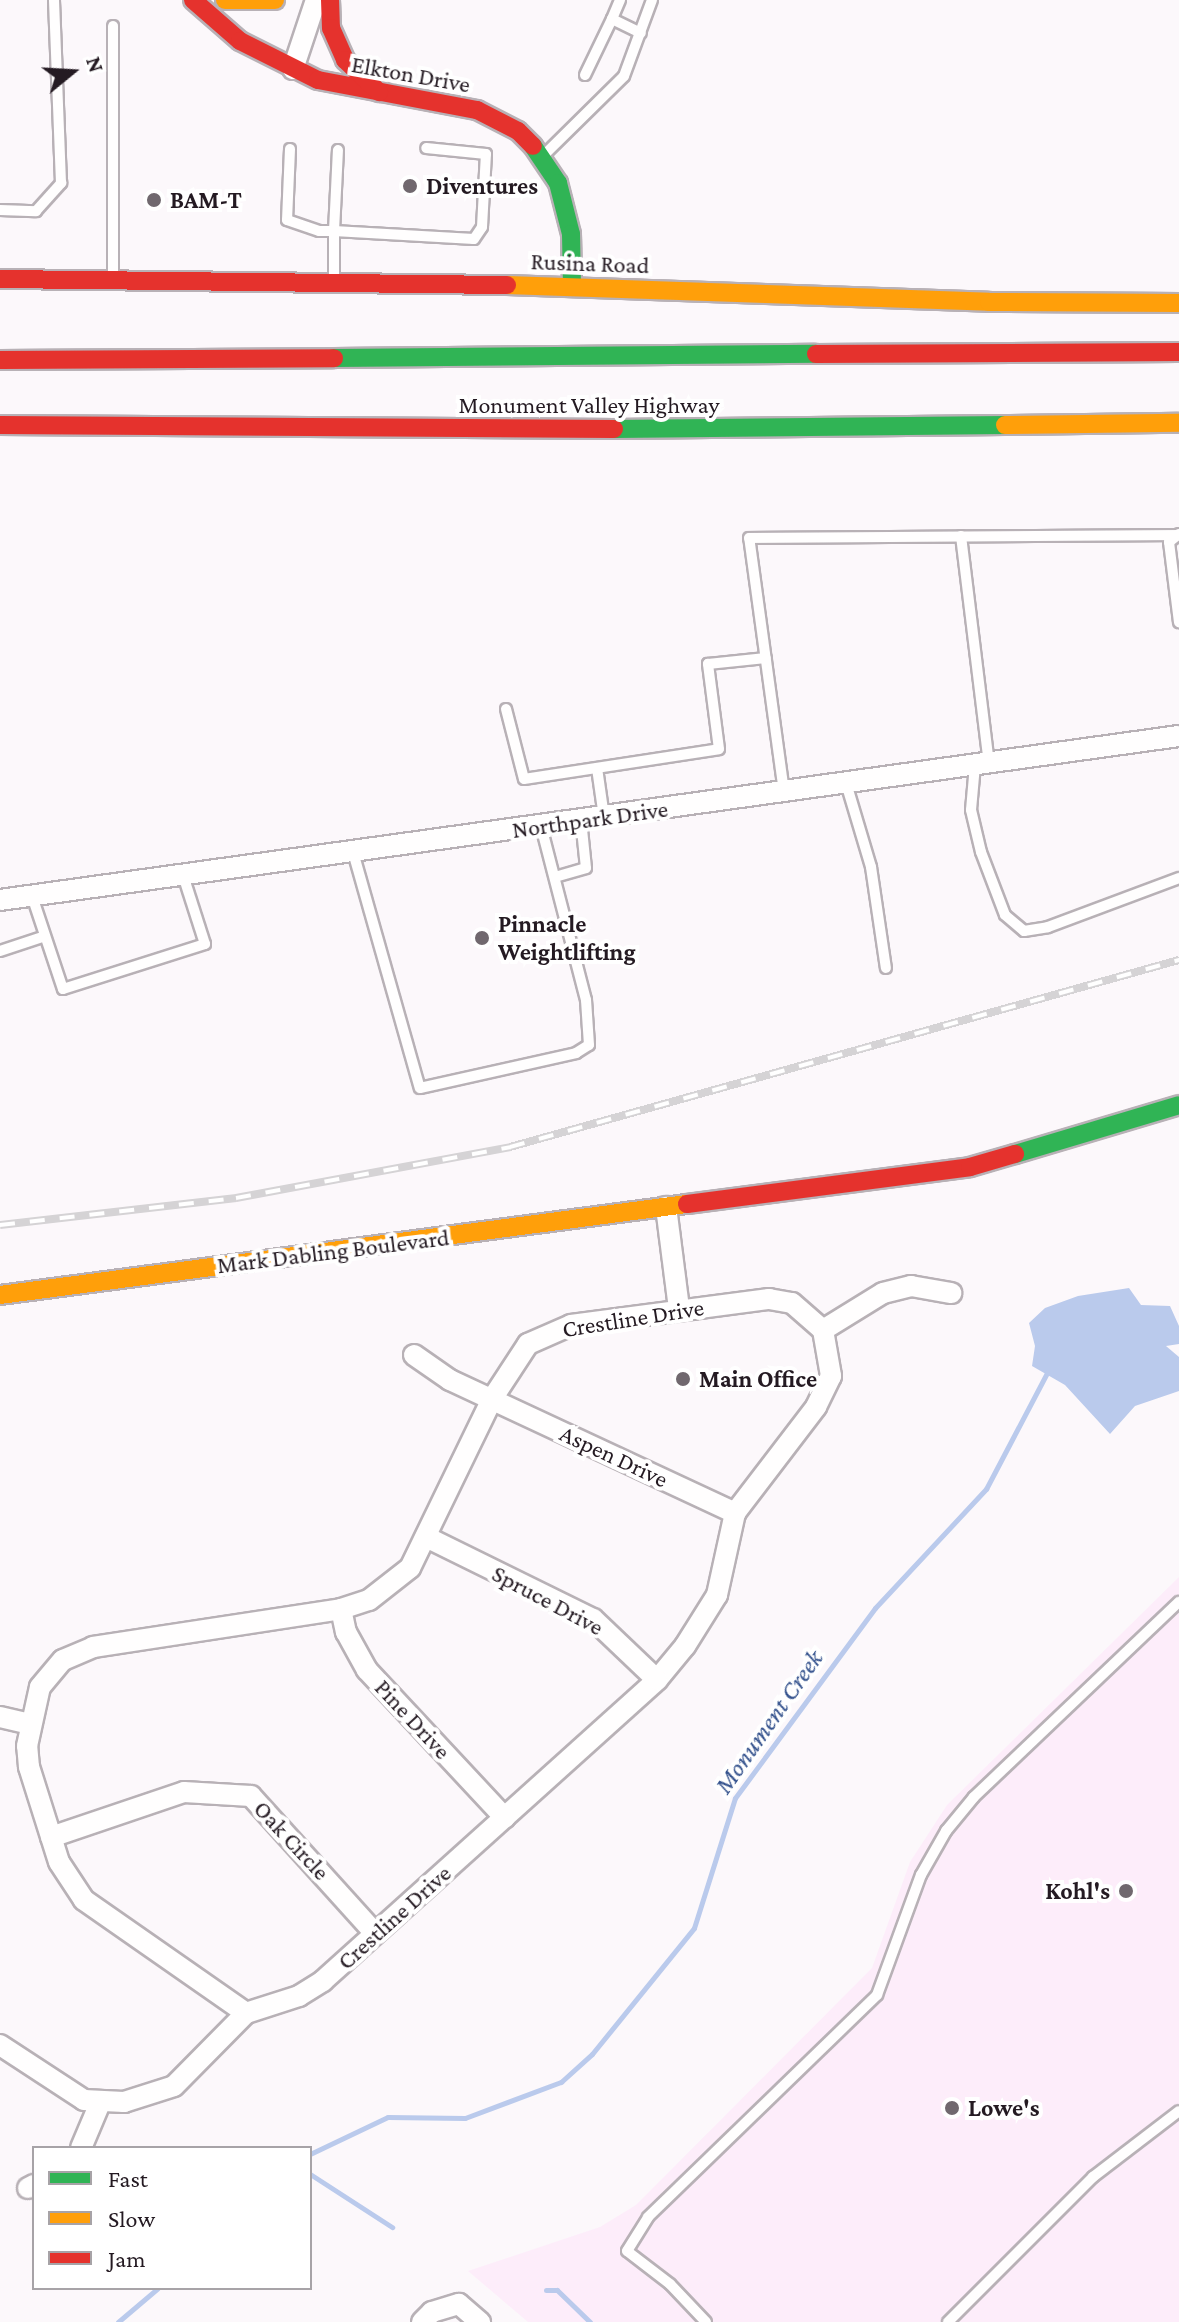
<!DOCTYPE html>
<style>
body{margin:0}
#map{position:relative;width:1179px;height:2322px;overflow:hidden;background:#fcf8fb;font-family:"Crimson Pro",serif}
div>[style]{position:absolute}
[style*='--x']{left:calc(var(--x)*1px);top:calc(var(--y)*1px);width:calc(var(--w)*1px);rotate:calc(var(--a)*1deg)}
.built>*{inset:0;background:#fdedfa}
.water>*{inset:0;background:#bacaec}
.stream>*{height:5px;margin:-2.5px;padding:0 2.5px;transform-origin:2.5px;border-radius:2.5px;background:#bacaec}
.roads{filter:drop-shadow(2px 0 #b8b1b6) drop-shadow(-2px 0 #b8b1b6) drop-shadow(0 2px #b8b1b6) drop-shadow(0 -2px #b8b1b6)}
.lane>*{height:10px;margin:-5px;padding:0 5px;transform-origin:5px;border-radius:5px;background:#fffefe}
.street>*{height:20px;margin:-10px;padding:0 10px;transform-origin:10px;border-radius:10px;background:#fffefe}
.fast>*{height:18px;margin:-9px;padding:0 9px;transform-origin:9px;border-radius:9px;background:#30b455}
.slow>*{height:18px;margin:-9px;padding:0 9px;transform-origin:9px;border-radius:9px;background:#ff9f0a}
.jam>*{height:18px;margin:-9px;padding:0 9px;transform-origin:9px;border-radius:9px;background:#e5322d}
.rail>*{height:8px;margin-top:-4px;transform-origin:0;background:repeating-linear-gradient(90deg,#fff 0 15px,#d5d3d5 0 30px);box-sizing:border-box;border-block:2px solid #d5d3d5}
.dots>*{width:22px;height:22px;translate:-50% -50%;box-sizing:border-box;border:4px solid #fff;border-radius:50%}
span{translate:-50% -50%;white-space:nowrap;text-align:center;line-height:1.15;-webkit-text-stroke:8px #fff;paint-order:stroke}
.street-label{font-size:24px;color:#241a22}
.poi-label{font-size:24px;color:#241a22;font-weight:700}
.left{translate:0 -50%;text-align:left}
.right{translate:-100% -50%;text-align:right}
.water-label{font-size:26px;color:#34528d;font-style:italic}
.legend{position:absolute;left:32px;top:2146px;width:280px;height:144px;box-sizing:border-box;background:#fff;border:2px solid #a7a3a7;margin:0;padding:10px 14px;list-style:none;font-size:24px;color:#241a22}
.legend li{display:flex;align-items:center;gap:16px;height:40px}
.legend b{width:40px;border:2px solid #a7a3a7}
.north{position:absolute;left:32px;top:32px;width:80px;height:80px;-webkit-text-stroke:6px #fff;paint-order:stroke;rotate:72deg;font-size:22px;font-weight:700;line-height:32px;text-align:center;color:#241a22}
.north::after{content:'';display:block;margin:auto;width:28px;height:36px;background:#241a22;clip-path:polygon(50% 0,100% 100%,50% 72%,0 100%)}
</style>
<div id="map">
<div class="built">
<i style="clip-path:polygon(1179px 1577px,1179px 2322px,528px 2322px,468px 2271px,600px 2227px,636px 2205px,872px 1968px,910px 1862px,947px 1805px)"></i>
</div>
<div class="water">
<i style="clip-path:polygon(1129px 1288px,1141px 1305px,1170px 1306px,1179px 1326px,1179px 1344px,1166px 1346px,1179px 1357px,1179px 1391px,1135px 1406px,1110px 1434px,1065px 1385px,1032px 1366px,1035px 1346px,1029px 1323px,1045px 1308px,1078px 1296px)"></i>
</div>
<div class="stream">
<i style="--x:310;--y:2154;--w:86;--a:-25.4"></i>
<i style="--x:388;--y:2117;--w:77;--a:0.7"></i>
<i style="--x:465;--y:2118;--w:103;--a:-20.6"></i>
<i style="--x:561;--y:2082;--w:42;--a:-42.1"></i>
<i style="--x:592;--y:2054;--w:162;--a:-51"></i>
<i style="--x:694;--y:1928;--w:136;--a:-72.5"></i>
<i style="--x:735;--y:1798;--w:236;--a:-53.6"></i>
<i style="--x:875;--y:1608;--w:163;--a:-47"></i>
<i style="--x:986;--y:1489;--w:133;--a:-62.3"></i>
<i style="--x:310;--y:2174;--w:98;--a:32.9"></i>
<i style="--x:546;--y:2290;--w:11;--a:0"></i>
<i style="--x:557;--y:2290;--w:46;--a:44.1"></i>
<i style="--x:118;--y:2322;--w:52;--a:-40.4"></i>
</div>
<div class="roads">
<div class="lane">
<i style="--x:620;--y:0;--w:21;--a:113"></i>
<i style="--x:612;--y:19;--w:32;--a:26"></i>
<i style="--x:113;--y:26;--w:251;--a:90"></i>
<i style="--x:585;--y:75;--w:62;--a:-64.3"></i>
<i style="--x:290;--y:149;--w:71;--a:92.4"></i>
<i style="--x:287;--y:220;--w:34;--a:19"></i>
<i style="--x:319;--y:231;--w:15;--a:0"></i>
<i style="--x:334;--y:231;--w:81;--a:-87.2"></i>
<i style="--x:544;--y:155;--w:112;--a:-44.6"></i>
<i style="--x:624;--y:76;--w:81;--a:-69.8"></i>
<i style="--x:0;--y:210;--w:36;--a:2"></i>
<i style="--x:36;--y:211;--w:38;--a:-48"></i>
<i style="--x:61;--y:183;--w:183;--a:-92.2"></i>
<i style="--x:334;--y:279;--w:48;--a:-90"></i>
<i style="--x:334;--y:231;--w:140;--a:3.3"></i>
<i style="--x:474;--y:239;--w:14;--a:-56"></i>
<i style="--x:482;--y:227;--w:73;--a:-86.9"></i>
<i style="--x:486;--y:154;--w:60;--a:-174.3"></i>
<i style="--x:1179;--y:534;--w:13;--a:141"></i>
<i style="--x:1169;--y:542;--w:81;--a:82.9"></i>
<i style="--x:961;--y:536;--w:229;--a:83"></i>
<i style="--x:506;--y:709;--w:72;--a:75.6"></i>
<i style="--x:524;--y:779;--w:197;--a:-8.7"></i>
<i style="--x:719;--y:749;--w:86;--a:-97.4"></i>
<i style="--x:708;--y:664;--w:58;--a:-5.9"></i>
<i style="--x:975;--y:765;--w:45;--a:95.1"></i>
<i style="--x:971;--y:810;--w:43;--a:76.6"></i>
<i style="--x:981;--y:852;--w:67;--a:69.1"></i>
<i style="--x:1005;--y:915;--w:25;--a:40"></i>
<i style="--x:1024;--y:931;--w:24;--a:-9"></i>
<i style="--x:1048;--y:927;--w:140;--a:-20.5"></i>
<i style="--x:597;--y:768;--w:49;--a:81.9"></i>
<i style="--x:846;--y:783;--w:88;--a:73.4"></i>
<i style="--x:871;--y:867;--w:102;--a:81.6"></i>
<i style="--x:784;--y:792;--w:256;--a:-97.8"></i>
<i style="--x:749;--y:538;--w:427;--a:-0.4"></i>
<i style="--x:353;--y:852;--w:245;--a:74.2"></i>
<i style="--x:420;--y:1088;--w:160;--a:-12.6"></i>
<i style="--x:576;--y:1053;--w:15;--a:-32"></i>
<i style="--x:589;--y:1045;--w:45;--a:-93.8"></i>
<i style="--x:586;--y:1000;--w:180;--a:-104.5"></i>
<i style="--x:555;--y:877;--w:32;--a:-16"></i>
<i style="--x:586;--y:868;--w:48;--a:-95.9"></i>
<i style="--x:32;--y:896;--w:98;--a:71.6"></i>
<i style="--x:63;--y:989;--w:149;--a:-17.6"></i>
<i style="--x:205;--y:944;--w:72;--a:-107.7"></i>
<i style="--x:0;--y:951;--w:47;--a:-18.4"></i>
<i style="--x:706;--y:2322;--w:52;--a:-133.5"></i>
<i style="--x:670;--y:2284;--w:54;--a:-142.5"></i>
<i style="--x:627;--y:2251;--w:40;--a:-58"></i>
<i style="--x:648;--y:2217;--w:319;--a:-44.1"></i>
<i style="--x:877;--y:1995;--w:128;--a:-69.9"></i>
<i style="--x:921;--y:1875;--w:51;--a:-60.4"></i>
<i style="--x:946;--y:1831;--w:44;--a:-50.5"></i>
<i style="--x:974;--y:1797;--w:283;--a:-43.6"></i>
<i style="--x:948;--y:2322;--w:205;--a:-45"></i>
<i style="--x:1093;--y:2177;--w:108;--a:-37.5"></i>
</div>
<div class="street">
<i style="--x:293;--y:69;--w:73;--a:-71.6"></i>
<i style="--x:0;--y:900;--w:1190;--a:-7.92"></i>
<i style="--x:666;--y:1207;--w:103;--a:82.7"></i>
<i style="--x:769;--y:1299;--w:23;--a:10"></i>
<i style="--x:792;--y:1303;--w:41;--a:41.1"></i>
<i style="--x:823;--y:1330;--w:47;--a:80.1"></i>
<i style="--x:831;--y:1376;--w:34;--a:116"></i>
<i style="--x:816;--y:1407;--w:133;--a:127.4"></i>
<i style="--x:735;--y:1513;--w:84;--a:102.4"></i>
<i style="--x:717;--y:1595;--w:60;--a:122.1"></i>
<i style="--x:685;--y:1646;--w:44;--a:129.5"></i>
<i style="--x:657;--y:1680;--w:450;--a:138"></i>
<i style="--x:323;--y:1981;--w:28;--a:148"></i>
<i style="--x:299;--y:1996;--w:56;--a:162.2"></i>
<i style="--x:246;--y:2013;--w:198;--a:-145.1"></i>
<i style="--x:84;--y:1900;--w:45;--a:-123.3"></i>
<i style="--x:59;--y:1862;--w:100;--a:-107.5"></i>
<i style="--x:29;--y:1767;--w:21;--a:-95"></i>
<i style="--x:27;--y:1746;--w:60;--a:-77.6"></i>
<i style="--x:40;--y:1687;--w:35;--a:-50"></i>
<i style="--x:63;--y:1660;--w:33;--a:-23"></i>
<i style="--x:93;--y:1647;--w:251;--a:-8.7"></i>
<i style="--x:341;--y:1609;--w:29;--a:-18"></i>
<i style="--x:369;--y:1600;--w:52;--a:-38"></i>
<i style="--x:410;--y:1568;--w:188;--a:-64.1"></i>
<i style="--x:492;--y:1399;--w:66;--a:-56.8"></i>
<i style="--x:528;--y:1344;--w:47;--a:-23.8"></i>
<i style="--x:571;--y:1325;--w:200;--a:-7.5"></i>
<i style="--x:823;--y:1330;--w:70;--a:-31.7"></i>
<i style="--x:883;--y:1293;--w:29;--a:-14"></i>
<i style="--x:911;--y:1286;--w:41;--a:9.9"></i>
<i style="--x:414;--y:1355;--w:44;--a:34.8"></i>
<i style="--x:450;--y:1380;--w:315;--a:25"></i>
<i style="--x:426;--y:1537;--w:186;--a:26.2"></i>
<i style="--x:593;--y:1619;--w:88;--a:43.6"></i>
<i style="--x:341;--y:1609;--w:24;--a:78"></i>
<i style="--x:346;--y:1632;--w:43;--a:61.1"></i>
<i style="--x:367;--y:1670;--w:202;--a:47"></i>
<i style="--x:0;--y:1717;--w:32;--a:13"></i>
<i style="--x:51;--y:1837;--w:140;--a:-18.7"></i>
<i style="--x:184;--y:1792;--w:67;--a:3.4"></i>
<i style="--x:251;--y:1796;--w:185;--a:47.9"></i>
<i style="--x:0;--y:2045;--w:100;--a:33.2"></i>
<i style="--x:84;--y:2100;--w:40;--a:2.9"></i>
<i style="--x:124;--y:2102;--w:52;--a:-17.7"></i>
<i style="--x:174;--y:2086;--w:103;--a:-45.4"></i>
<i style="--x:81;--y:2148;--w:49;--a:-67.1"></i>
<i style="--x:28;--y:2188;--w:7;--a:-27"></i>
<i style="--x:422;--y:2322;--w:14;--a:-45"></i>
<i style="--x:432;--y:2312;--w:28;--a:-17"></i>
<i style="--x:459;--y:2304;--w:28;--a:41"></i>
</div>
<div class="fast">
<i style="--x:533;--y:146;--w:45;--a:56"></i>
<i style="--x:558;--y:183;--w:53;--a:75.7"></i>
<i style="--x:571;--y:234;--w:52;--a:88.9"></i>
<i style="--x:334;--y:358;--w:482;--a:-0.5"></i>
<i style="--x:614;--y:429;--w:391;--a:-0.6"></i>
<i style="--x:1015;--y:1154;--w:171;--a:-16.6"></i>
</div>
<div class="slow">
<i style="--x:225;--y:0;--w:50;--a:0"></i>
<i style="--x:507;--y:285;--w:482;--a:2"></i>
<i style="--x:989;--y:302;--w:190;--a:0.3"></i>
<i style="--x:1005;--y:425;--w:174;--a:-0.7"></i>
<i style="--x:0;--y:1295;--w:693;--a:-7.55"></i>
</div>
<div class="jam">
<i style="--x:193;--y:0;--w:62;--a:41.1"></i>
<i style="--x:240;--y:41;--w:87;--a:26.6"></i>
<i style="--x:318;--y:80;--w:162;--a:10.7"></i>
<i style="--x:477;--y:110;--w:46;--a:27.1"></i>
<i style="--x:518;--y:131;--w:21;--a:45"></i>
<i style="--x:330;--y:0;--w:28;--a:88"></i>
<i style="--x:331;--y:28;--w:35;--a:66"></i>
<i style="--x:345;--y:60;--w:47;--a:43.3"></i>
<i style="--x:0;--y:279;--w:507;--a:0.68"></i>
<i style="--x:816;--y:354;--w:363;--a:-0.3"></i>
<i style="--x:0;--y:360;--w:334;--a:-0.3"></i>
<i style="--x:0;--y:425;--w:614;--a:0.37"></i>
<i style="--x:687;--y:1204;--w:285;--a:-7.4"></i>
<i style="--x:970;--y:1167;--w:47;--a:-16.1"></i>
</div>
</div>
<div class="rail">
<i style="--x:0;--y:1225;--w:238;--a:-6.5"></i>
<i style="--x:236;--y:1198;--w:279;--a:-10.5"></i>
<i style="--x:510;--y:1147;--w:695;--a:-15.62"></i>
</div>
<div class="dots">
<i style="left:410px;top:186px;background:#70686e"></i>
<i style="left:154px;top:200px;background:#70686e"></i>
<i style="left:482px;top:938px;background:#70686e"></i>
<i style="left:683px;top:1379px;background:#70686e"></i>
<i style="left:1126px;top:1891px;background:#70686e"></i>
<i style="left:952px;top:2108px;background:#70686e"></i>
</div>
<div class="street-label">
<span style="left:411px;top:74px;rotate:10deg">Elkton Drive</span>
<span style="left:590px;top:263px;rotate:2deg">Rusina Road</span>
<span style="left:589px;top:405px">Monument Valley Highway</span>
<span style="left:590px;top:819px;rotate:-8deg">Northpark Drive</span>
<span style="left:333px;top:1251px;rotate:-7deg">Mark Dabling Boulevard</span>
<span style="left:633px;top:1318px;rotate:-9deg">Crestline Drive</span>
<span style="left:614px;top:1456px;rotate:25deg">Aspen Drive</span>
<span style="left:548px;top:1600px;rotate:28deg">Spruce Drive</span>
<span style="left:413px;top:1719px;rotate:47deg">Pine Drive</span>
<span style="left:292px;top:1840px;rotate:47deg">Oak Circle</span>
<span style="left:394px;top:1917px;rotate:-42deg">Crestline Drive</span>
</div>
<div class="poi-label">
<span class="left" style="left:426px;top:186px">Diventures</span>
<span class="left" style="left:170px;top:200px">BAM-T</span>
<span class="left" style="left:498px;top:938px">Pinnacle<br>Weightlifting</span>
<span class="left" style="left:699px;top:1379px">Main Office</span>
<span class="right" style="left:1110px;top:1891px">Kohl's</span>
<span class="left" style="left:968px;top:2108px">Lowe's</span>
</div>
<div class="water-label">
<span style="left:769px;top:1722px;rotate:-55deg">Monument Creek</span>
</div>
<ul class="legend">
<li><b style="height:10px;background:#30b455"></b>Fast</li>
<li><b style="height:10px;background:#ff9f0a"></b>Slow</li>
<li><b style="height:10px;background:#e5322d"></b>Jam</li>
</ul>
<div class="north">N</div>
</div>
